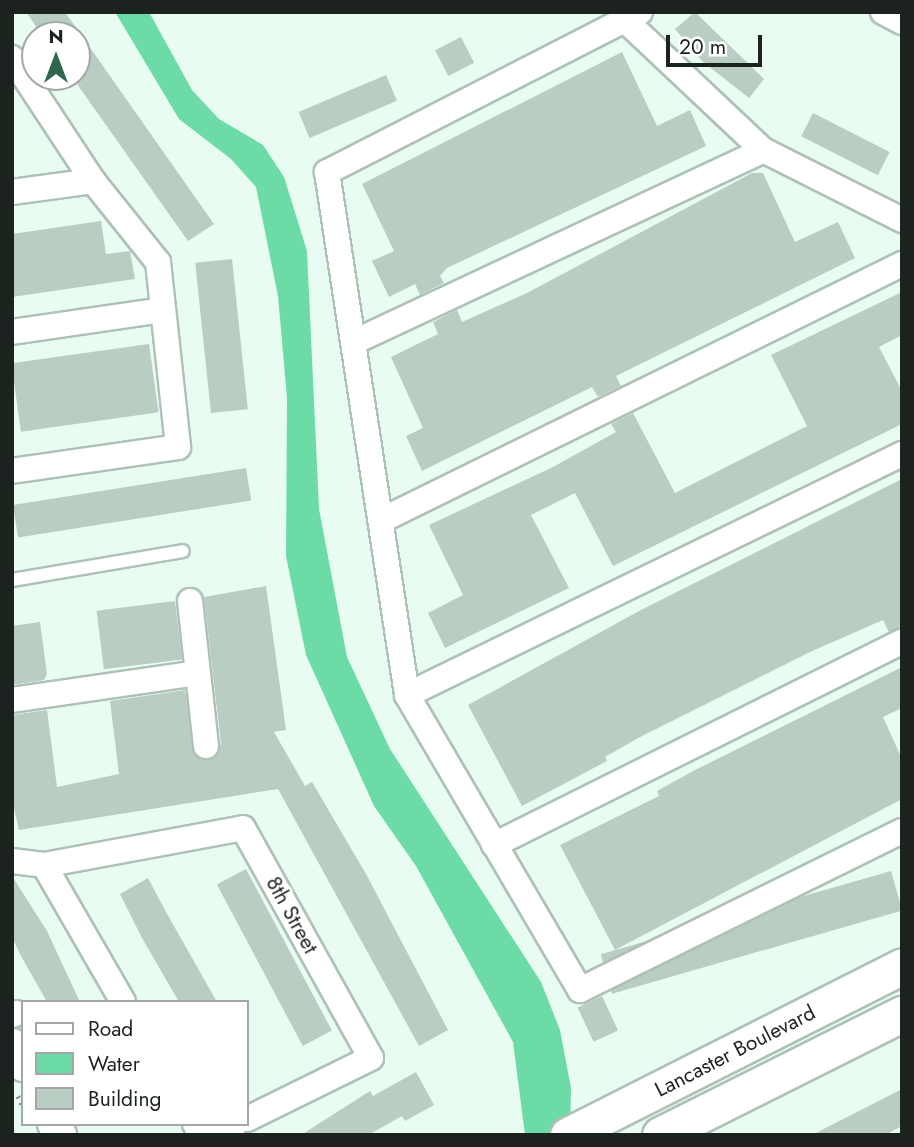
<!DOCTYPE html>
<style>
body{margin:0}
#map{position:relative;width:914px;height:1147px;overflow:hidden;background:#e8fcf1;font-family:Jost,sans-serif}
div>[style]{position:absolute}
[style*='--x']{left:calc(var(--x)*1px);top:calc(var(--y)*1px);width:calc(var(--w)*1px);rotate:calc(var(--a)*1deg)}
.water>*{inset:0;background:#6cdba7}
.building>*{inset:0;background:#bacdc2;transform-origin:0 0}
.path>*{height:4.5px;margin-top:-2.25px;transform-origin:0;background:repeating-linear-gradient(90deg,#7f8c85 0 2px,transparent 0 7px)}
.roads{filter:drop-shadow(2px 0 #aec1b7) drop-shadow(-2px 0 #aec1b7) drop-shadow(0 2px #aec1b7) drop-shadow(0 -2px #aec1b7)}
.service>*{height:12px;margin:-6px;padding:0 6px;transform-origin:6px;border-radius:6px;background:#fff}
.minor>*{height:24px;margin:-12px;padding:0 12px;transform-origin:12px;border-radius:12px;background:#fff}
.tertiary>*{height:32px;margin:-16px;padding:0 16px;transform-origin:16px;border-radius:16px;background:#fff}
.secondary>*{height:35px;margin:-17.5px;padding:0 17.5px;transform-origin:17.5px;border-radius:17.5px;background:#fff}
span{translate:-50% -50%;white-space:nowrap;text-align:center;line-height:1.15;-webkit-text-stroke:5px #fff;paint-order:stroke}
.street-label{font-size:21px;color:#1c231f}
.frame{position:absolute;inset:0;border:14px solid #1c231f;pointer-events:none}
.legend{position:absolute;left:21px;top:1000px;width:228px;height:126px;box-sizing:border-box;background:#fff;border:2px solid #a4a7a5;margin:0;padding:9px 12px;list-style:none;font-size:21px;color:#1c231f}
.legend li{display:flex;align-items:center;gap:14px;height:35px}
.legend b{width:35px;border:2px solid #a4a7a5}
.north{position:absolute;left:21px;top:21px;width:70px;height:70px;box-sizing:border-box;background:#fff;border:2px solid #a4a7a5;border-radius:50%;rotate:0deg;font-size:19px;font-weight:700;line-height:28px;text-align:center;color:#1c231f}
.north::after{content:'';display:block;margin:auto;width:24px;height:32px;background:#2f664c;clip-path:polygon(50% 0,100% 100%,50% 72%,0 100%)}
.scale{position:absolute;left:666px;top:35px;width:96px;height:32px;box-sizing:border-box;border:4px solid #1c231f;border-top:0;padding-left:9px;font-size:21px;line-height:24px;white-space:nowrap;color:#1c231f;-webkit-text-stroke:5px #fff;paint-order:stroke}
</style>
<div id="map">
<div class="water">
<i style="clip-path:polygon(115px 12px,149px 12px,192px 90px,219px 119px,263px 145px,284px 177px,307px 251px,319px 509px,347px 657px,390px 749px,541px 982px,560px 1030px,571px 1088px,570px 1135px,525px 1135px,513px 1042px,416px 866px,374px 806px,306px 655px,286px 556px,287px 398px,278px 296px,256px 187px,231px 159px,179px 119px)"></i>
</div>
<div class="building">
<i style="clip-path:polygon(26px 12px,65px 12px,214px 224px,188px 241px,72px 77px,77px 77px,77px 35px,42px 35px)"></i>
<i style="clip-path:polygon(695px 12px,764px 79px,749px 98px,702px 61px,675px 29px)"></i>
<i style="left:461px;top:37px;width:29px;height:29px;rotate:63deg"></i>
<i style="clip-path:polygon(622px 52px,657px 126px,690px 110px,706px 146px,447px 268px,440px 276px,444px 283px,420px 295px,415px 284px,389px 297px,372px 261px,394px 251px,362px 184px)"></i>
<i style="left:386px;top:75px;width:28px;height:95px;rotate:67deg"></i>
<i style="left:813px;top:113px;width:86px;height:26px;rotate:27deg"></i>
<i style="clip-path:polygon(752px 173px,763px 173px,795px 242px,838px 222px,855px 258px,616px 376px,621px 386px,598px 397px,592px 387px,422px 471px,406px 436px,423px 428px,391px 357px,438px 334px,433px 322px,457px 310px,462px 322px,527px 293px)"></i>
<i style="clip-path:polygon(101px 221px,106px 254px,130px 251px,135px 279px,12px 297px,12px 234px)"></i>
<i style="left:232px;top:259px;width:151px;height:37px;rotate:84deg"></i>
<i style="clip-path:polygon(902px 292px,902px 335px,879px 347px,902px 391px,902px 424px,613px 566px,575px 493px,531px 515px,569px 588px,445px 648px,428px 613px,463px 595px,429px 525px,553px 467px,616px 432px,611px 424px,633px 413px,675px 493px,807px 426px,771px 355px)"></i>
<i style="left:149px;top:344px;width:69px;height:139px;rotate:82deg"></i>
<i style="left:246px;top:468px;width:33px;height:236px;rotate:81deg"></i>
<i style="clip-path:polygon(902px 479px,902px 627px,889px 632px,883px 620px,810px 652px,640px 737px,605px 757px,607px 761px,522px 806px,468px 705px,639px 611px)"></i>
<i style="clip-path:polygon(266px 586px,286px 730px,274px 732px,305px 786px,312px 782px,366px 874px,448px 1030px,419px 1046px,278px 789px,19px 830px,12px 800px,12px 715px,47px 710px,57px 787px,119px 774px,110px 701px,185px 690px,194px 754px,201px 760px,215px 758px,221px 744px,204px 597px)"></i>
<i style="left:175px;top:601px;width:59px;height:79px;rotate:83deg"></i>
<i style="clip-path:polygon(40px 622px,47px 674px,44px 680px,12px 685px,12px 626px)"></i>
<i style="clip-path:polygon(902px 667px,902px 708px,883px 717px,902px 759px,902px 799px,615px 950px,560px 845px,659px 796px,657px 791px,695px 770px)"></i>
<i style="left:246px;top:869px;width:183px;height:33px;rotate:62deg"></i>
<i style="left:891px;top:871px;width:41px;height:302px;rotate:74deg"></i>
<i style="clip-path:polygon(12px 876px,47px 931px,80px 1002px,47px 1002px,21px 956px,12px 937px)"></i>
<i style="clip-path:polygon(148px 878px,166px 912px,217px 1002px,179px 1002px,142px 938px,120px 894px)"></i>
<i style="left:602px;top:996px;width:38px;height:27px;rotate:65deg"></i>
<i style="clip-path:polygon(416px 1072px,434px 1105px,405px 1121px,402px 1116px,368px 1135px,301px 1135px,370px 1091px,373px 1096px)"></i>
<i style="clip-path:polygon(902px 1089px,902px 1126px,885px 1135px,812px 1135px)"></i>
</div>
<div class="path">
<i style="--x:18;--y:1096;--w:11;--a:63"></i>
</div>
<div class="roads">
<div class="service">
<i style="--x:12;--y:580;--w:173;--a:-9.6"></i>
</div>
<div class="minor">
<i style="--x:640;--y:12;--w:352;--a:152.9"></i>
<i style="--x:327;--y:172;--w:529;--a:81.3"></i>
<i style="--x:407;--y:695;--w:342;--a:59.6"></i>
<i style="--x:580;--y:990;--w:359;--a:-26.3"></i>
<i style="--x:883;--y:12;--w:21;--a:28"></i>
<i style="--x:627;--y:22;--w:187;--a:43.3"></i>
<i style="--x:763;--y:150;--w:156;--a:26.7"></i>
<i style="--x:12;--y:58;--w:147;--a:56.6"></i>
<i style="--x:93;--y:181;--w:104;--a:51.3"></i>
<i style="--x:158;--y:262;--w:186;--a:83.8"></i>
<i style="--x:178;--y:447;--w:168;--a:171.8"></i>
<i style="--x:12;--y:192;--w:82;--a:-7.7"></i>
<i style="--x:12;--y:332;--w:152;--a:-8.3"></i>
<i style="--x:354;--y:342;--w:452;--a:-25.1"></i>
<i style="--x:382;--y:520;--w:580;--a:-26.21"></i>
<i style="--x:190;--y:601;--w:146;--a:83.7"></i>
<i style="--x:407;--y:695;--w:551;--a:-25.96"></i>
<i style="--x:12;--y:700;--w:187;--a:-8.3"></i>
<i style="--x:494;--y:845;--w:456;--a:-26.5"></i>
<i style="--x:12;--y:861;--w:32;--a:7"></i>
<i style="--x:44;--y:865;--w:202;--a:-10.5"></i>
<i style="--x:243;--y:828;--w:263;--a:60.9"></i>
<i style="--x:371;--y:1058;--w:138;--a:153.8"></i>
<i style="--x:44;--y:865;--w:158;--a:60"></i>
<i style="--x:12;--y:1015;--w:5;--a:-22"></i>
<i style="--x:195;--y:1124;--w:13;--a:61"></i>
<i style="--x:214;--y:1135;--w:24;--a:-28"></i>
</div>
<div class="tertiary">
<i style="--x:12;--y:1045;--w:23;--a:61"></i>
<i style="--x:54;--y:1124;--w:13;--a:61"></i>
</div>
<div class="secondary">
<i style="--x:568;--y:1135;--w:374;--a:-26.8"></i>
<i style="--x:660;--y:1135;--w:271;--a:-26.6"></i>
</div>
</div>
<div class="street-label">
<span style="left:292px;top:915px;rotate:61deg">8th Street</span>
<span style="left:735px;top:1051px;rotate:-27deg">Lancaster Boulevard</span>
</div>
<div class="frame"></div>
<ul class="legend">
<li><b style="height:9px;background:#fff"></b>Road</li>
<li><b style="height:19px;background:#6cdba7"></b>Water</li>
<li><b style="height:19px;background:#bacdc2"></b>Building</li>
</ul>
<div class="north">N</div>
<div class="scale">20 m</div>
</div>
